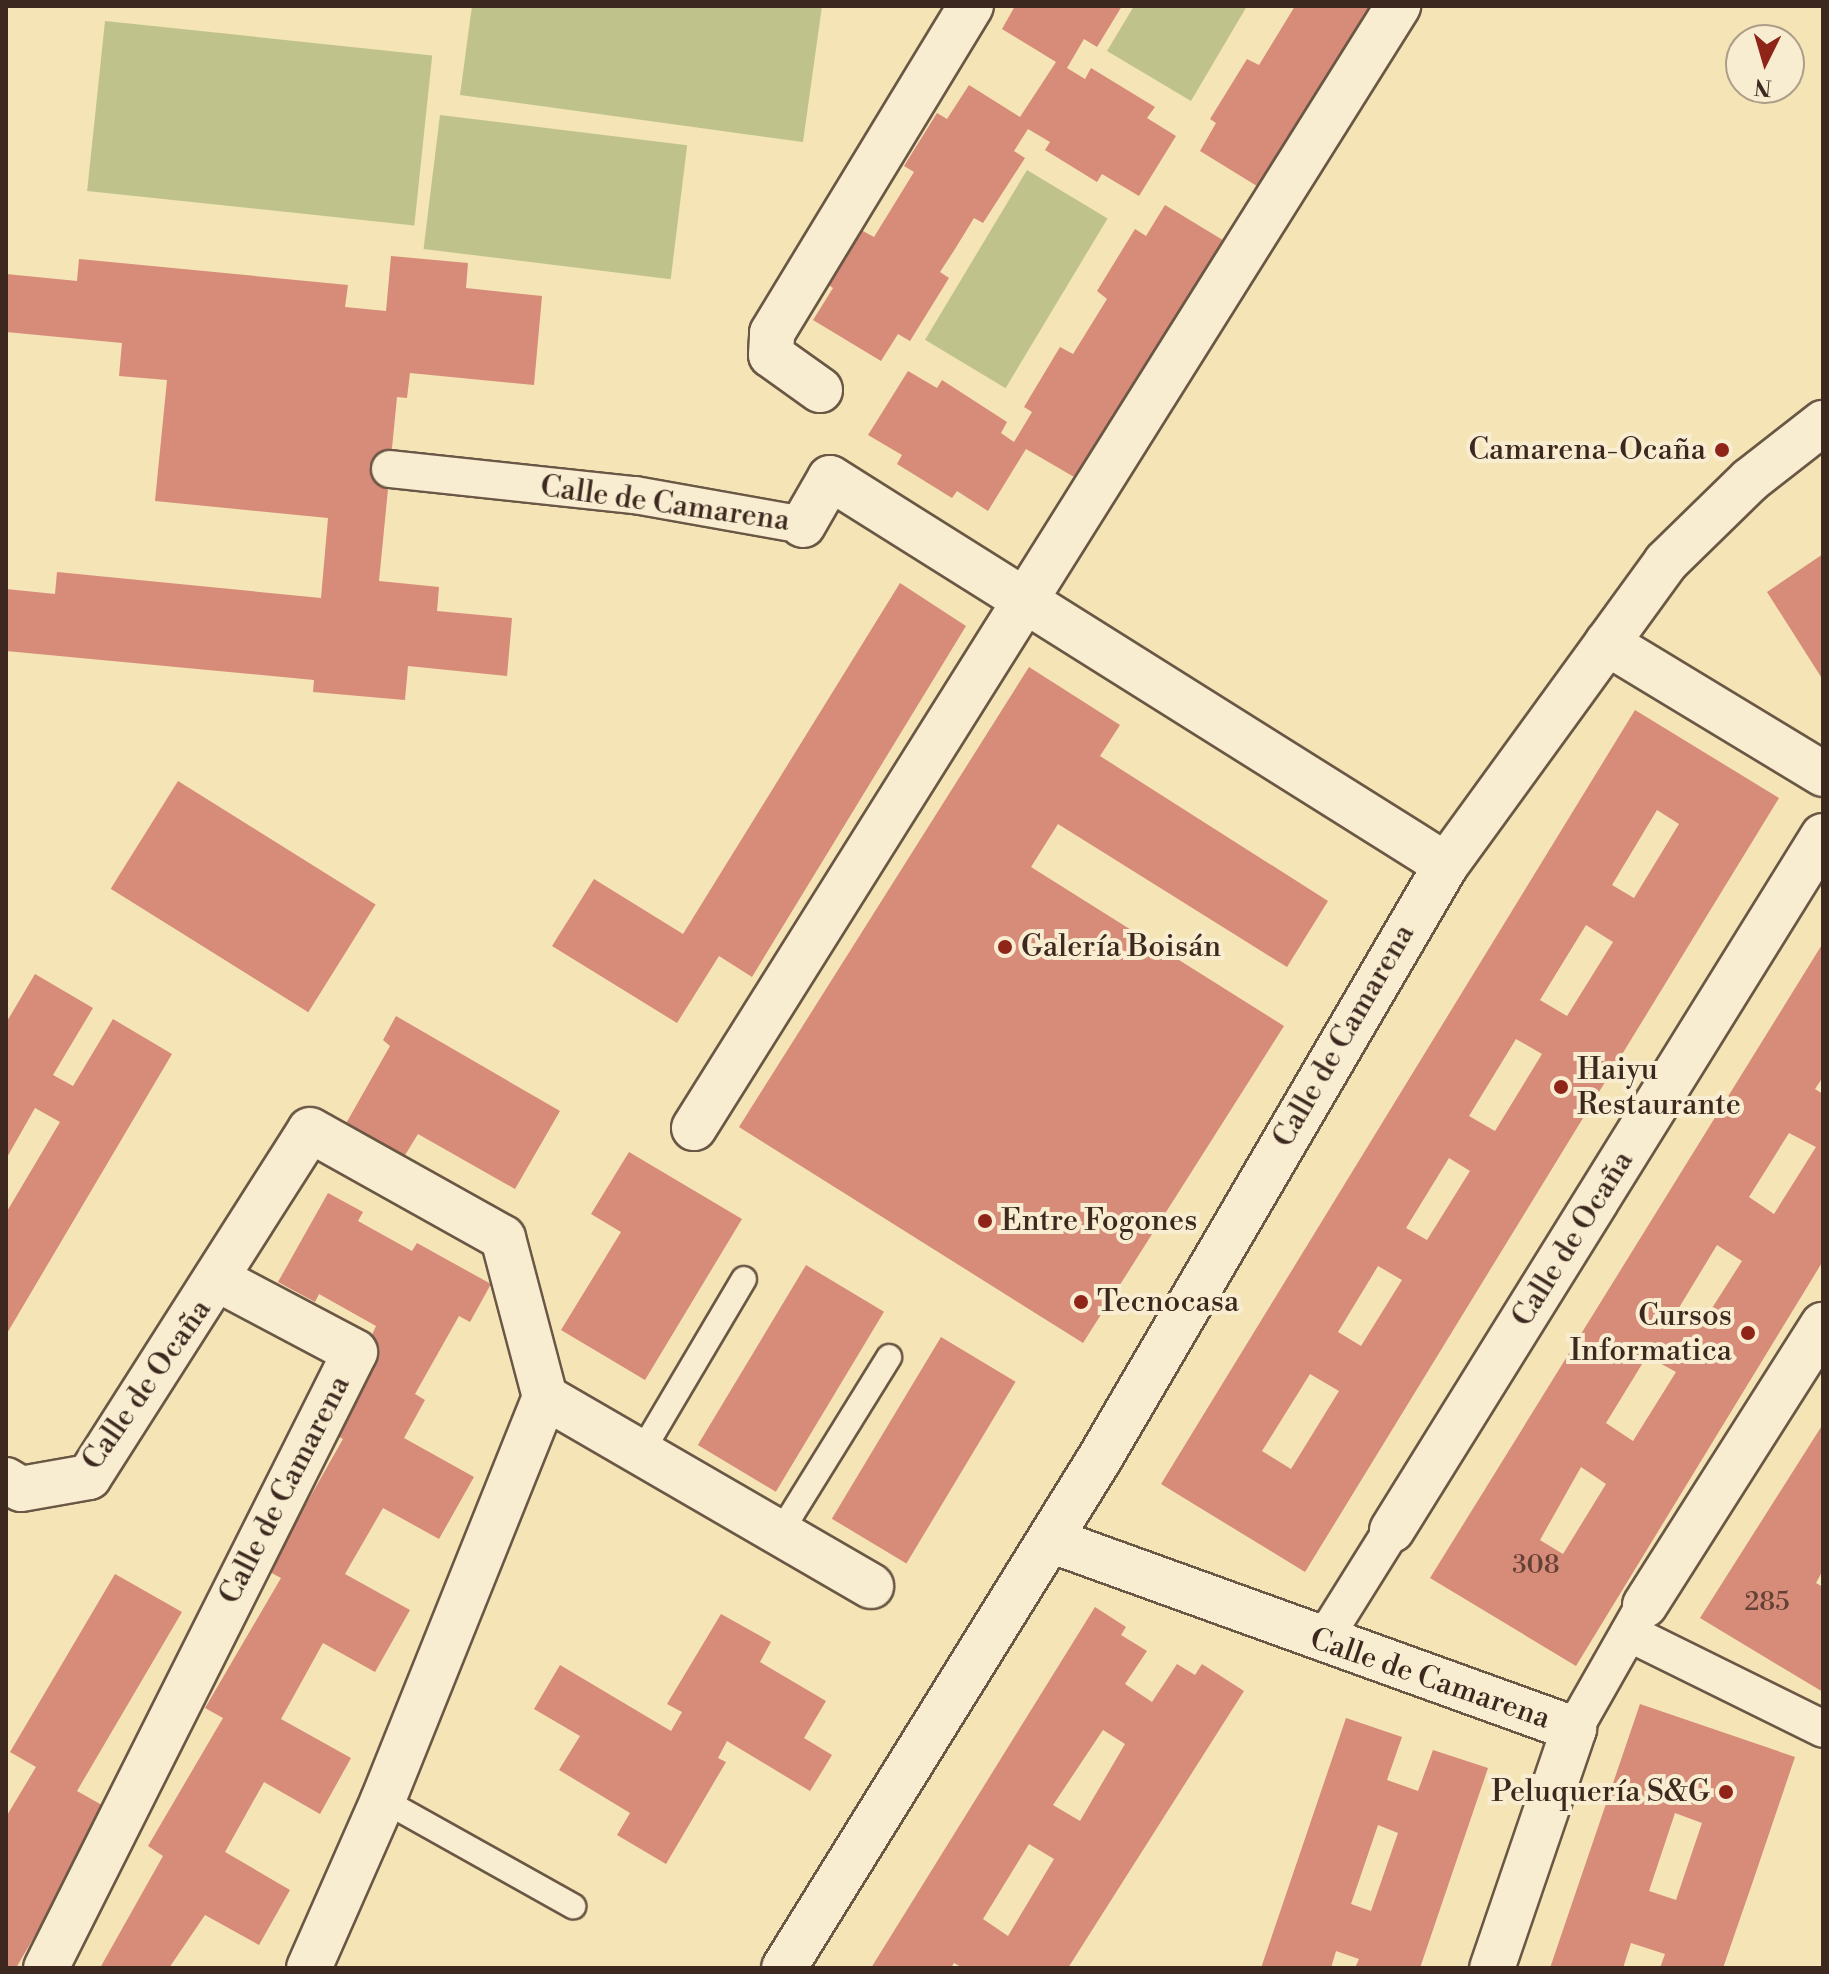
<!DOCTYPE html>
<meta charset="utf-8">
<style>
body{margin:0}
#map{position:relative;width:1829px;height:1974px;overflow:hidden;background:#f4e4b6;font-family:"Libre Bodoni",serif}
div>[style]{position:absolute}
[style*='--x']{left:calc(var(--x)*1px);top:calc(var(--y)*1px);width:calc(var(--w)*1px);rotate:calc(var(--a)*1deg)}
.green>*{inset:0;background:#bfc38b;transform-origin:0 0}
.building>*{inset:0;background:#d78b79;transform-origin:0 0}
.roads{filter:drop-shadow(2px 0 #6b5745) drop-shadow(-2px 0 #6b5745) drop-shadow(0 2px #6b5745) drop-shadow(0 -2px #6b5745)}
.service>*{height:24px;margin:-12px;padding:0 12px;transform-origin:12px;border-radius:12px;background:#f8edd0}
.pedestrian>*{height:36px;margin:-18px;padding:0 18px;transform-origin:18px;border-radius:18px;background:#f8edd0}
.minor>*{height:44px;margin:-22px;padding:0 22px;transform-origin:22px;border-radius:22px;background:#f8edd0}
.dots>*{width:22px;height:22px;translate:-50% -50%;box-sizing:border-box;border:4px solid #f8edd0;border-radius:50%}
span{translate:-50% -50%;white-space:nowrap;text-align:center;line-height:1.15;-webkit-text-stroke:8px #f8edd0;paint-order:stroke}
.number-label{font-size:26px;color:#644136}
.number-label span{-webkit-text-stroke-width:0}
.poi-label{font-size:30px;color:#3d281f}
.right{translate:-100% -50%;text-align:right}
.left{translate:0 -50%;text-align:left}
.street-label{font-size:30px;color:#3d281f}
.frame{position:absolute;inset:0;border:8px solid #3d281f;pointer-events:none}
.north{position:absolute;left:1725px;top:24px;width:80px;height:80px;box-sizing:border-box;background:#f8edd0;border:2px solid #ad9e89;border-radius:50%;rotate:185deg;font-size:22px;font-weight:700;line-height:32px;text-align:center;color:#3d281f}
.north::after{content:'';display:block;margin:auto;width:28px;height:36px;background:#8f2418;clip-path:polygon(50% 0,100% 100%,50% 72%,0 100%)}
</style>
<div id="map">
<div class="green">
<i style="clip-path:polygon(472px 6px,822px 6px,803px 142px,460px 95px)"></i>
<i style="clip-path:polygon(1134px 6px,1247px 6px,1191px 101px,1107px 51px)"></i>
<i style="left:105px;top:21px;width:329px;height:171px;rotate:6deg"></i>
<i style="left:440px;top:115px;width:249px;height:135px;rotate:7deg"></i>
<i style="left:1027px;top:170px;width:94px;height:198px;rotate:31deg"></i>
</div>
<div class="building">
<i style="clip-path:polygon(1015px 6px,1122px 6px,1097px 47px,1084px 39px,1067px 68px,1085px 79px,1091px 68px,1155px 107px,1147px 118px,1176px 136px,1139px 196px,1102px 174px,1097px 182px,1045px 150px,1050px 142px,1028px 129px,1014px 151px,1025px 158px,983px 223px,974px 218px,955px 249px,940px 272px,949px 278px,910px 341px,898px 334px,881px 361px,813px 320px,833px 288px,827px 284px,861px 230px,874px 237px,914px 172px,904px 166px,937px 113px,947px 119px,969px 85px,1020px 117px,1056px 62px,1002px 29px)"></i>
<i style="clip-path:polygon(1295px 6px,1388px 6px,1265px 191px,1200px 151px,1216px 123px,1210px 119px,1247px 59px,1259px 65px)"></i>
<i style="clip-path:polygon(1165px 205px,1231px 245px,1081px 481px,1026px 449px,988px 511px,957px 491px,952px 498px,897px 464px,902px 455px,868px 435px,908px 371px,937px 388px,942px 380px,1007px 422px,1001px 433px,1014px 442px,1032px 412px,1024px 407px,1060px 347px,1073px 354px,1107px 299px,1097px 291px,1135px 229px,1146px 236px)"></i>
<i style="clip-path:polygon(391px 256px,468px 263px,466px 288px,542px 296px,534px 385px,410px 373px,407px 398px,397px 397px,379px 581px,439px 587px,437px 611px,512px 618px,507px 676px,408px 666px,405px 700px,313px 692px,314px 680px,6px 651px,6px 589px,55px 594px,57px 572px,321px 598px,328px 518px,155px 501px,167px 380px,119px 376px,122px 343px,6px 332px,6px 274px,77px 281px,79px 259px,348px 285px,345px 307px,386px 311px)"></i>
<i style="clip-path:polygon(1823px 554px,1823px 680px,1767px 592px)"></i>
<i style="clip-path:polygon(900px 583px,966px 626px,752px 977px,719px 956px,677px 1023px,552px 946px,594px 879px,683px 934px)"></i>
<i style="clip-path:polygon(1029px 667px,1120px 725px,1100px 756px,1328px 901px,1287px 967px,1058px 824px,1031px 867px,1284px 1026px,1083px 1343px,739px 1127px)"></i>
<i style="clip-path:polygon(evenodd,1635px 710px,1779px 798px,1305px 1572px,1161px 1484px,1635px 710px,1657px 810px,1679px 824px,1634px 898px,1612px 885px,1657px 810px,1635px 710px,1586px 925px,1613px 942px,1567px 1016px,1540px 1000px,1586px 925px,1635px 710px,1516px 1039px,1542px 1054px,1495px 1131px,1469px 1116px,1516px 1039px,1635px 710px,1449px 1158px,1470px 1171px,1427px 1240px,1406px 1228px,1449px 1158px,1635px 710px,1378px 1266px,1402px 1280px,1361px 1346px,1338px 1332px,1378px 1266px,1635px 710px,1310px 1374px,1339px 1391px,1291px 1469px,1262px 1451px,1310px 1374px)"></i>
<i style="left:178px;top:781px;width:233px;height:127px;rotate:32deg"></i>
<i style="clip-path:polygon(evenodd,1823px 943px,1823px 1077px,1815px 1089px,1823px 1094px,1823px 1261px,1576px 1666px,1430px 1578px,1823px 943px,1789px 1133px,1816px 1147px,1774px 1214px,1749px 1197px,1789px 1133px,1823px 943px,1717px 1245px,1742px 1261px,1700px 1327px,1677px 1311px,1717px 1245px,1823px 943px,1647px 1356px,1676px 1372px,1633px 1441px,1606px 1423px,1647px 1356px,1823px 943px,1581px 1467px,1606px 1484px,1563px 1554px,1540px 1540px,1581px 1467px)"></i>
<i style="clip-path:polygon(35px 974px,93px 1008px,53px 1075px,73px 1086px,113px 1019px,172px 1054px,6px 1335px,6px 1213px,60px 1122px,35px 1108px,6px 1159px,6px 1023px)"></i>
<i style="clip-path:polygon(396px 1016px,560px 1111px,515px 1189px,418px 1134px,402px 1160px,344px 1127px,390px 1046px,383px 1040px)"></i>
<i style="clip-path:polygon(629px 1152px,742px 1219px,645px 1380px,561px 1330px,621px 1232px,591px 1214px)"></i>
<i style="clip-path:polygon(328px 1193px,363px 1212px,358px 1221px,412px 1251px,417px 1243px,491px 1284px,470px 1322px,459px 1316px,415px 1394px,425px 1400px,404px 1438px,474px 1477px,439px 1539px,383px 1508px,345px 1574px,410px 1610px,375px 1672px,323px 1643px,281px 1719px,351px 1758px,320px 1814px,264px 1782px,225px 1852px,290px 1890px,259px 1945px,205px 1915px,169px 1968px,100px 1968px,163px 1856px,148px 1846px,223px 1718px,205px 1708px,281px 1578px,268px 1571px,343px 1439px,328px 1431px,376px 1326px,319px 1294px,315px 1302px,278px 1282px)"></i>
<i style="left:806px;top:1265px;width:91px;height:210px;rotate:31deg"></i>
<i style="left:941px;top:1337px;width:87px;height:212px;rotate:31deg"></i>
<i style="clip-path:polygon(1823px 1424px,1823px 1570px,1816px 1583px,1823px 1587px,1823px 1692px,1700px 1618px)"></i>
<i style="clip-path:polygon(115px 1574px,182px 1612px,77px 1791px,109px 1809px,16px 1968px,6px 1968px,6px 1817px,36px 1767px,10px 1752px)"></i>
<i style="clip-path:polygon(evenodd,1095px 1607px,1126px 1627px,1121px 1635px,1147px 1651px,1125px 1684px,1152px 1702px,1177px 1664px,1195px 1675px,1202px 1664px,1244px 1691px,1068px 1968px,963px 1968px,954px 1963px,951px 1968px,871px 1968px,1095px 1607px,1103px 1730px,1125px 1744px,1080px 1821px,1053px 1805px,1103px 1730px,1095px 1607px,1029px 1844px,1054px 1859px,1008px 1936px,983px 1919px,1029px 1844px)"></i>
<i style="clip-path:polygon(721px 1614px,771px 1642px,760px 1662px,826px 1701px,804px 1738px,832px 1755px,810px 1791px,727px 1741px,718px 1758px,726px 1762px,666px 1864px,617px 1835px,630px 1813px,559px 1770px,580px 1736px,534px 1709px,560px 1665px,671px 1731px,682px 1712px,667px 1704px)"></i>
<i style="clip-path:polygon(evenodd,1640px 1704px,1795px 1757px,1752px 1884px,1723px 1968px,1660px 1968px,1665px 1954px,1631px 1943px,1623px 1968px,1550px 1968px,1640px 1704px,1675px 1813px,1702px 1823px,1676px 1900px,1649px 1891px,1675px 1813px)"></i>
<i style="clip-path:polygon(evenodd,1346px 1718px,1402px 1737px,1387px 1780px,1418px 1791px,1433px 1750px,1488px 1768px,1420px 1968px,1355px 1968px,1359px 1959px,1336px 1951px,1331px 1968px,1261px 1968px,1346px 1718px,1378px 1825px,1398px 1833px,1371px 1911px,1351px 1904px,1378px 1825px)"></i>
</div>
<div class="roads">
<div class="service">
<i style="--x:641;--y:1453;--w:202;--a:-59.4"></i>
<i style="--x:780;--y:1533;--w:207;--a:-58.2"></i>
<i style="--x:383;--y:1800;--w:218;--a:29.2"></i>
</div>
<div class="pedestrian">
<i style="--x:390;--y:469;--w:246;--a:6.1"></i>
<i style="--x:635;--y:495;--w:171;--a:10.1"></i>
<i style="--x:1629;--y:1633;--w:216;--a:26.3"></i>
<i style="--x:1322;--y:1642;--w:132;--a:-58"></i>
<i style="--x:1574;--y:1729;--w:133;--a:-60.4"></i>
</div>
<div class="minor">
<i style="--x:820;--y:390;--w:60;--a:-144.5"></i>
<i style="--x:771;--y:355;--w:22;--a:-87"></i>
<i style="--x:772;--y:333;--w:383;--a:-58.7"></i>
<i style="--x:803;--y:525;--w:54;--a:-60.1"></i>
<i style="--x:830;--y:478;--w:727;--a:32.14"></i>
<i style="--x:1607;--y:643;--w:253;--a:31.2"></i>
<i style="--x:694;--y:1128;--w:1325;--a:-57.89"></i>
<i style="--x:6;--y:1480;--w:17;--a:31"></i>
<i style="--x:21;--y:1489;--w:69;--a:-10"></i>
<i style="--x:89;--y:1477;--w:411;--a:-57.5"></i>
<i style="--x:310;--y:1130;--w:221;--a:29.2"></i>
<i style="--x:503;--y:1238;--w:164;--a:75.2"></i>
<i style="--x:545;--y:1397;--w:377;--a:30.1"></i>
<i style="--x:1392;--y:1530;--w:817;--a:-58.16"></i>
<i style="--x:1050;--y:1540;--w:557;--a:19.83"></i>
<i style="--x:1574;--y:1729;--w:253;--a:108.9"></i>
<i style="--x:1645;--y:1605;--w:332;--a:-57.6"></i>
<i style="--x:46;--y:1968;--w:689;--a:-63.36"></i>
<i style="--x:355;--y:1352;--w:154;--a:-152.1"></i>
<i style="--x:309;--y:1968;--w:184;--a:-66.2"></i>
<i style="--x:383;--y:1800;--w:434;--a:-68.1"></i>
<i style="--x:784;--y:1968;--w:600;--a:-58.22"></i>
<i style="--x:1100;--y:1458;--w:687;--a:-59.74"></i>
<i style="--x:1446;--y:865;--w:374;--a:-54"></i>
<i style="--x:1666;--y:562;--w:117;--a:-44.3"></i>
<i style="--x:1750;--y:480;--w:93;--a:-38"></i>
</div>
</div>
<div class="dots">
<i style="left:1722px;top:450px;background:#8f2418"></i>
<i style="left:1005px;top:947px;background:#8f2418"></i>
<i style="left:1561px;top:1087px;background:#8f2418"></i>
<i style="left:985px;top:1221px;background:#8f2418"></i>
<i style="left:1081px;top:1302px;background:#8f2418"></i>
<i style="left:1748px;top:1333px;background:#8f2418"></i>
<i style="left:1726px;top:1792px;background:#8f2418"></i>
</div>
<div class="number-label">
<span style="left:1536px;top:1566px">308</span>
<span style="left:1767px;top:1603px">285</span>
</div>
<div class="poi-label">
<span class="right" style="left:1706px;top:450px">Camarena-Ocaña</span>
<span class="left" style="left:1021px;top:947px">Galería Boisán</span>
<span class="left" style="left:1577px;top:1087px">Haiyu<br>Restaurante</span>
<span class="left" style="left:1001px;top:1221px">Entre Fogones</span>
<span class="left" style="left:1097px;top:1302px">Tecnocasa</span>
<span class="right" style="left:1732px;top:1333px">Cursos<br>Informatica</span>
<span class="right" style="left:1710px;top:1792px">Peluquería S&amp;G</span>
</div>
<div class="street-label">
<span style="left:665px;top:504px;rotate:8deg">Calle de Camarena</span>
<span style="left:1344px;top:1036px;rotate:-60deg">Calle de Camarena</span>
<span style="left:1573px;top:1239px;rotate:-58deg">Calle de Ocaña</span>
<span style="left:147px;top:1385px;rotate:-55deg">Calle de Ocaña</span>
<span style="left:285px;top:1490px;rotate:-63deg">Calle de Camarena</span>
<span style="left:1430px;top:1679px;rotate:19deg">Calle de Camarena</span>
</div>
<div class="frame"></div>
<div class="north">N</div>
</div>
